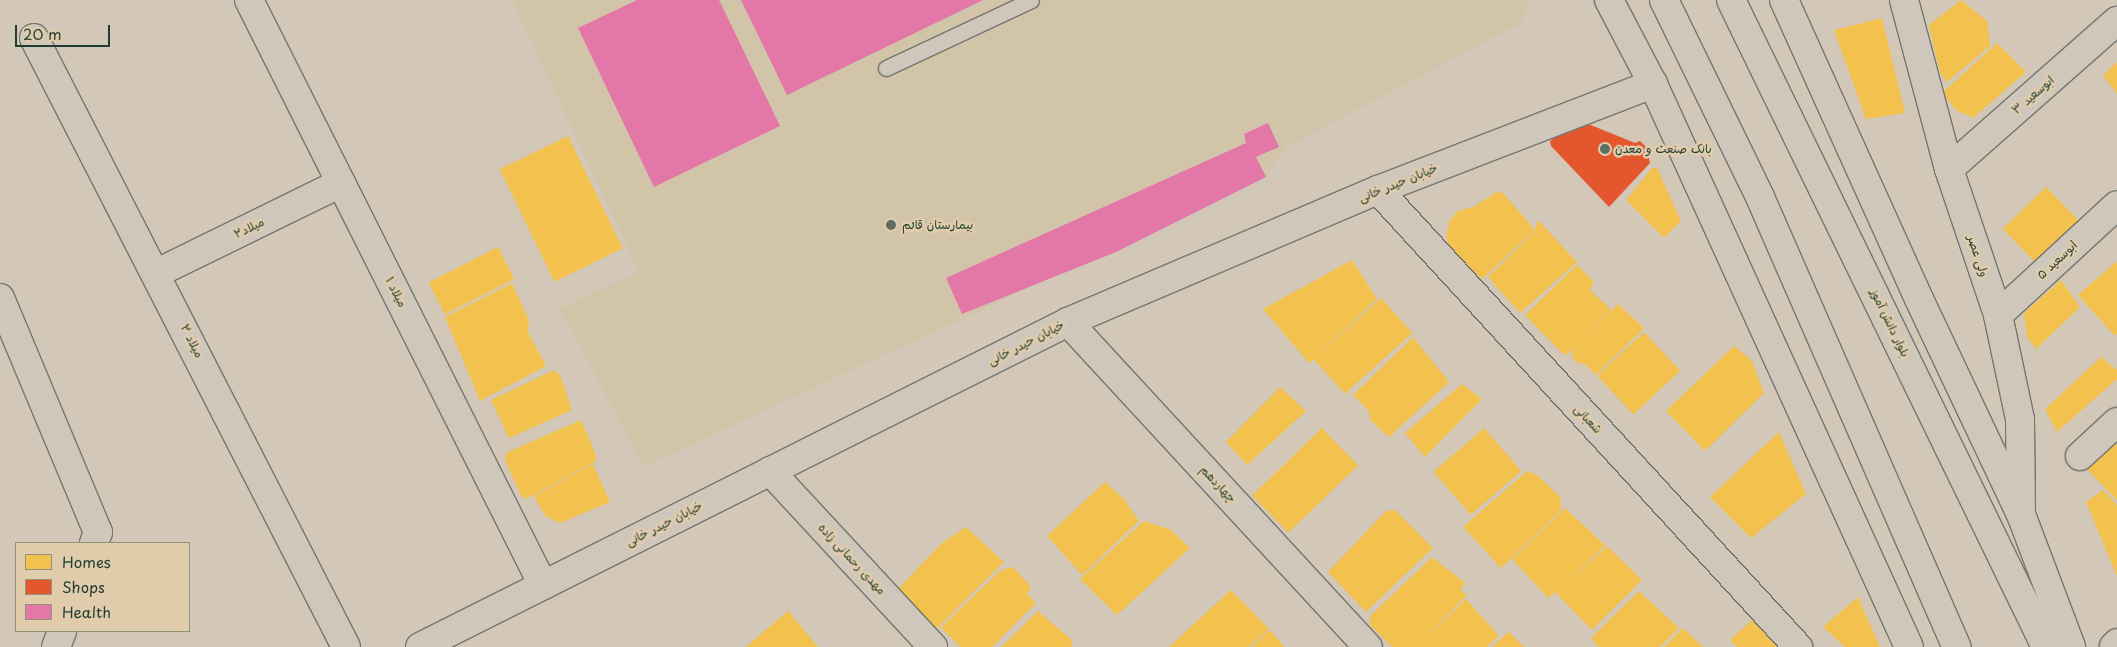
<!DOCTYPE html>
<meta charset="utf-8">
<style>
body{margin:0}
#map{position:relative;width:2117px;height:647px;overflow:hidden;background:#d3c8b7;font-family:"Playpen Sans","Playpen Sans Arabic",sans-serif}
div>[style]{position:absolute}
[style*='--x']{left:calc(var(--x)*1px);top:calc(var(--y)*1px);width:calc(var(--w)*1px);rotate:calc(var(--a)*1deg)}
.built>*{inset:0;background:#d2c4a9}
.homes>*{inset:0;background:#f2c14e;transform-origin:0 0}
.shops>*{inset:0;background:#e4572e}
.health>*{inset:0;background:#e377a8}
.roads{filter:drop-shadow(1px 0 #76766d) drop-shadow(-1px 0 #76766d) drop-shadow(0 1px #76766d) drop-shadow(0 -1px #76766d)}
.lane>*{height:15px;margin:-7.5px;padding:0 7.5px;transform-origin:7.5px;border-radius:7.5px;background:#cfc7bb}
.street>*{height:28px;margin:-14px;padding:0 14px;transform-origin:14px;border-radius:14px;background:#cfc7bb}
.secondary>*{height:28px;margin:-14px;padding:0 14px;transform-origin:14px;border-radius:14px;background:#cfc7bb}
.dots>*{width:14px;height:14px;translate:-50% -50%;box-sizing:border-box;border:2px solid #e0cbaa;border-radius:50%}
span{translate:-50% -50%;white-space:nowrap;text-align:center;line-height:1.15;-webkit-text-stroke:5px #e0cbaa;paint-order:stroke}
.street-label{font-size:12px;color:#1f3d34}
.poi-label{font-size:12px;color:#1f3d34}
.left{translate:0 -50%;text-align:left}
.legend{position:absolute;left:15px;top:542px;width:175px;height:90px;box-sizing:border-box;background:#e0cbaa;border:1px solid #93927b;margin:0;padding:6px 9px;list-style:none;font-size:15px;color:#1f3d34}
.legend li{display:flex;align-items:center;gap:10px;height:25px}
.legend b{width:25px;border:1px solid #93927b}
.scale{position:absolute;left:15px;top:25px;width:95px;height:22px;box-sizing:border-box;border:2px solid #1f3d34;border-top:0;padding-left:6px;font-size:15px;line-height:18px;white-space:nowrap;color:#1f3d34;-webkit-text-stroke:4px #e0cbaa;paint-order:stroke}
</style>
<div id="map">
<div class="built">
<i style="clip-path:polygon(512px 0,1531px 0,1521px 23px,1287px 147px,1266px 177px,644px 467px,560px 308px,639px 272px)"></i>
</div>
<div class="homes">
<i style="clip-path:polygon(1961px 0,1987px 21px,1990px 46px,1947px 82px,1940px 73px,1929px 25px)"></i>
<i style="clip-path:polygon(1882px 18px,1905px 113px,1866px 119px,1834px 30px)"></i>
<i style="clip-path:polygon(1997px 43px,2026px 72px,1973px 118px,1956px 110px,1942px 93px)"></i>
<i style="clip-path:polygon(2117px 62px,2117px 94px,2103px 75px)"></i>
<i style="left:568px;top:136px;width:125px;height:76px;rotate:64deg"></i>
<i style="clip-path:polygon(1652px 168px,1657px 168px,1681px 221px,1664px 238px,1626px 200px)"></i>
<i style="left:2046px;top:187px;width:47px;height:60px;rotate:46deg"></i>
<i style="clip-path:polygon(1497px 192px,1503px 193px,1535px 230px,1482px 279px,1450px 248px,1446px 238px,1450px 220px,1458px 211px,1473px 207px)"></i>
<i style="clip-path:polygon(1538px 220px,1577px 262px,1520px 313px,1488px 277px,1535px 231px)"></i>
<i style="left:498px;top:247px;width:36px;height:78px;rotate:63deg"></i>
<i style="clip-path:polygon(1352px 260px,1377px 299px,1309px 363px,1263px 309px)"></i>
<i style="clip-path:polygon(2117px 261px,2117px 334px,2115px 336px,2078px 295px)"></i>
<i style="clip-path:polygon(1577px 265px,1594px 282px,1590px 290px,1611px 310px,1568px 354px,1563px 354px,1525px 315px)"></i>
<i style="clip-path:polygon(2061px 280px,2080px 307px,2036px 349px,2027px 337px,2024px 313px)"></i>
<i style="clip-path:polygon(512px 283px,529px 320px,528px 332px,546px 366px,480px 401px,445px 317px)"></i>
<i style="left:1381px;top:298px;width:47px;height:91px;rotate:48deg"></i>
<i style="clip-path:polygon(1618px 304px,1644px 328px,1596px 375px,1584px 363px,1579px 364px,1572px 358px,1573px 349px)"></i>
<i style="left:1644px;top:332px;width:53px;height:64px;rotate:47deg"></i>
<i style="clip-path:polygon(1413px 337px,1449px 382px,1389px 437px,1370px 420px,1369px 411px,1353px 395px)"></i>
<i style="clip-path:polygon(1734px 346px,1752px 361px,1764px 393px,1705px 451px,1666px 411px)"></i>
<i style="clip-path:polygon(2101px 357px,2117px 370px,2117px 379px,2057px 432px,2045px 409px)"></i>
<i style="clip-path:polygon(554px 370px,560px 375px,572px 410px,509px 438px,491px 400px)"></i>
<i style="clip-path:polygon(1462px 384px,1482px 399px,1425px 457px,1405px 433px)"></i>
<i style="clip-path:polygon(1280px 387px,1306px 411px,1247px 465px,1226px 442px)"></i>
<i style="clip-path:polygon(581px 420px,596px 455px,595px 462px,526px 499px,521px 496px,505px 460px,506px 453px)"></i>
<i style="left:1322px;top:428px;width:52px;height:97px;rotate:46deg"></i>
<i style="left:1484px;top:428px;width:57px;height:67px;rotate:49deg"></i>
<i style="clip-path:polygon(1779px 432px,1806px 494px,1751px 538px,1710px 497px)"></i>
<i style="clip-path:polygon(2113px 441px,2117px 445px,2117px 500px,2085px 467px)"></i>
<i style="clip-path:polygon(593px 464px,610px 502px,560px 523px,545px 516px,534px 496px)"></i>
<i style="clip-path:polygon(1527px 471px,1537px 475px,1561px 498px,1561px 510px,1501px 568px,1463px 527px)"></i>
<i style="clip-path:polygon(1105px 482px,1124px 499px,1139px 521px,1082px 575px,1047px 536px)"></i>
<i style="clip-path:polygon(2103px 490px,2117px 505px,2117px 576px,2086px 502px)"></i>
<i style="clip-path:polygon(1565px 508px,1605px 545px,1567px 582px,1607px 546px,1642px 580px,1592px 630px,1555px 592px,1548px 598px,1512px 559px)"></i>
<i style="clip-path:polygon(1395px 510px,1433px 548px,1366px 612px,1328px 572px,1386px 511px)"></i>
<i style="clip-path:polygon(1144px 521px,1171px 530px,1190px 548px,1117px 615px,1080px 579px)"></i>
<i style="clip-path:polygon(966px 527px,1004px 562px,930px 635px,891px 596px,942px 543px)"></i>
<i style="clip-path:polygon(1432px 557px,1465px 583px,1460px 590px,1467px 595px,1420px 642px,1466px 599px,1499px 636px,1487px 647px,1392px 647px,1370px 625px,1370px 616px)"></i>
<i style="clip-path:polygon(1013px 567px,1031px 587px,1027px 594px,1036px 603px,992px 647px,960px 647px,941px 627px,1001px 570px)"></i>
<i style="clip-path:polygon(1231px 590px,1269px 629px,1249px 647px,1169px 647px)"></i>
<i style="clip-path:polygon(1639px 591px,1679px 628px,1660px 647px,1598px 647px,1591px 638px)"></i>
<i style="clip-path:polygon(1858px 597px,1880px 647px,1845px 647px,1823px 627px)"></i>
<i style="clip-path:polygon(788px 611px,818px 647px,746px 647px)"></i>
<i style="clip-path:polygon(1038px 611px,1073px 641px,1071px 647px,1001px 647px)"></i>
<i style="clip-path:polygon(1760px 613px,1793px 647px,1737px 647px,1730px 640px)"></i>
<i style="clip-path:polygon(1683px 628px,1703px 647px,1711px 647px,1664px 647px)"></i>
<i style="clip-path:polygon(1271px 631px,1284px 647px,1252px 647px,1267px 632px)"></i>
<i style="clip-path:polygon(1509px 632px,1524px 647px,1492px 647px)"></i>
</div>
<div class="shops">
<i style="clip-path:polygon(1581px 121px,1635px 143px,1640px 141px,1646px 147px,1650px 163px,1609px 207px,1551px 146px,1550px 141px)"></i>
</div>
<div class="health">
<i style="clip-path:polygon(637px 0,719px 0,780px 126px,654px 187px,578px 28px)"></i>
<i style="clip-path:polygon(741px 0,983px 0,787px 95px)"></i>
<i style="clip-path:polygon(1268px 123px,1279px 147px,1256px 157px,1266px 177px,1116px 252px,962px 314px,946px 278px,1246px 143px,1244px 134px)"></i>
</div>
<div class="roads">
<div class="lane">
<i style="--x:886;--y:68;--w:160;--a:-25.1"></i>
</div>
<div class="street">
<i style="--x:249;--y:0;--w:655;--a:63.32"></i>
<i style="--x:34;--y:38;--w:684;--a:62.87"></i>
<i style="--x:1949;--y:169;--w:224;--a:-41.4"></i>
<i style="--x:1378;--y:190;--w:621;--a:47.42"></i>
<i style="--x:157;--y:273;--w:205;--a:-26.1"></i>
<i style="--x:0;--y:298;--w:254;--a:67.3"></i>
<i style="--x:98;--y:532;--w:12;--a:110"></i>
<i style="--x:1998;--y:315;--w:162;--a:-42.7"></i>
<i style="--x:1068;--y:322;--w:442;--a:47.3"></i>
<i style="--x:2080;--y:456;--w:50;--a:-42.6"></i>
<i style="--x:770;--y:471;--w:240;--a:47.2"></i>
<i style="--x:2114;--y:646;--w:4;--a:-45"></i>
<i style="--x:56;--y:647;--w:17;--a:-69"></i>
</div>
<div class="secondary">
<i style="--x:1609;--y:0;--w:95;--a:62.4"></i>
<i style="--x:1653;--y:84;--w:618;--a:65.55"></i>
<i style="--x:1664;--y:0;--w:219;--a:64"></i>
<i style="--x:1760;--y:197;--w:491;--a:66.4"></i>
<i style="--x:1731;--y:0;--w:720;--a:64.04"></i>
<i style="--x:1784;--y:0;--w:328;--a:65.7"></i>
<i style="--x:1919;--y:299;--w:241;--a:64.7"></i>
<i style="--x:2022;--y:517;--w:139;--a:69.3"></i>
<i style="--x:1904;--y:0;--w:175;--a:75.1"></i>
<i style="--x:1949;--y:169;--w:154;--a:71.4"></i>
<i style="--x:1998;--y:315;--w:106;--a:78.1"></i>
<i style="--x:2020;--y:419;--w:89;--a:89.4"></i>
<i style="--x:420;--y:647;--w:725;--a:-26.64"></i>
<i style="--x:1068;--y:322;--w:337;--a:-23.1"></i>
<i style="--x:1378;--y:190;--w:295;--a:-21.1"></i>
</div>
</div>
<div class="dots">
<i style="left:1605px;top:149px;background:#5e6e62"></i>
<i style="left:891px;top:225px;background:#5e6e62"></i>
</div>
<div class="street-label">
<span style="left:2033px;top:95px;rotate:-41deg">ابوسعید ۳</span>
<span style="left:1398px;top:183px;rotate:-22deg">خیابان حیدر خانی</span>
<span style="left:249px;top:228px;rotate:-26deg">میلاد۲</span>
<span style="left:1978px;top:256px;rotate:72deg">ولی عصر</span>
<span style="left:2057px;top:260px;rotate:-43deg">ابوسعید ۵</span>
<span style="left:396px;top:292px;rotate:63deg">میلاد ۱</span>
<span style="left:1890px;top:323px;rotate:64deg">بلوار دانش آموز</span>
<span style="left:192px;top:341px;rotate:63deg">میلاد ۲</span>
<span style="left:1026px;top:343px;rotate:-27deg">خیابان حیدر خانی</span>
<span style="left:1588px;top:419px;rotate:47deg">شعبانی</span>
<span style="left:1218px;top:484px;rotate:47deg">چهاردهم</span>
<span style="left:664px;top:524px;rotate:-27deg">خیابان حیدر خانی</span>
<span style="left:852px;top:559px;rotate:47deg">مهدی رحمانی زاده</span>
</div>
<div class="poi-label">
<span class="left" style="left:1615px;top:149px">بانک صنعت و معدن</span>
<span class="left" style="left:902px;top:225px">بیمارستان قائم</span>
</div>
<ul class="legend">
<li><b style="height:14px;background:#f2c14e"></b>Homes</li>
<li><b style="height:14px;background:#e4572e"></b>Shops</li>
<li><b style="height:14px;background:#e377a8"></b>Health</li>
</ul>
<div class="scale">20 m</div>
</div>
